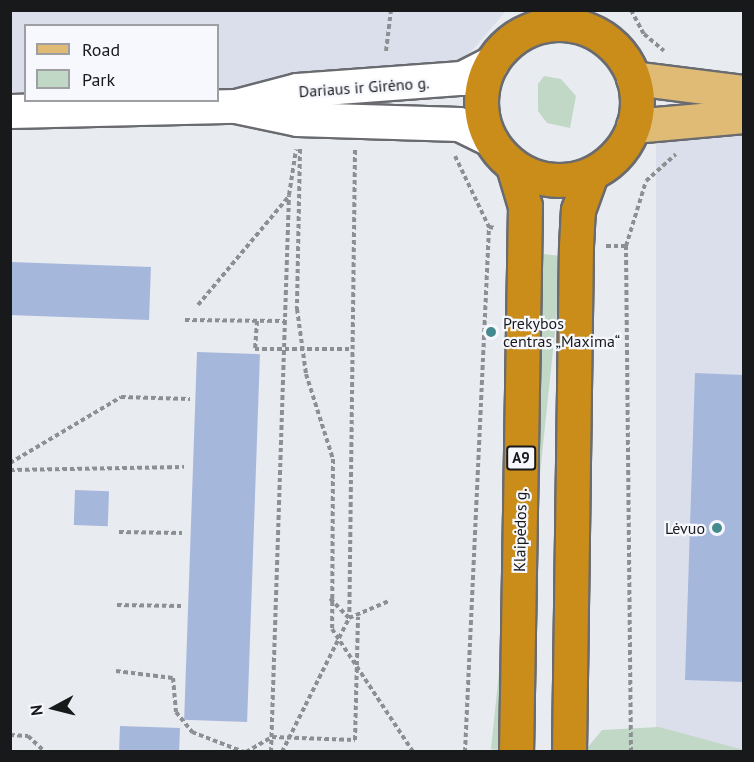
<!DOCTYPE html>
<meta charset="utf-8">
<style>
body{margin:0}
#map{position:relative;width:754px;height:762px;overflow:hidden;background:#e8ebf0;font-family:"PT Sans",sans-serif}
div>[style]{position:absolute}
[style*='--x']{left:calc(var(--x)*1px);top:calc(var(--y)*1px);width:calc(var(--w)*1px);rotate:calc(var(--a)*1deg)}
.built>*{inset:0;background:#dadfeb;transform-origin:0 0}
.green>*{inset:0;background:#c1d8c6;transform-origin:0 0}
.building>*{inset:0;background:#a6b7dc;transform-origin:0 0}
.path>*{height:4px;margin-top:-2px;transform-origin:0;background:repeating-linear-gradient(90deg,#8d9093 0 4.5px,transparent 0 7.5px)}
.roads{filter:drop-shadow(2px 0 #696b70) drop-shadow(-2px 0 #696b70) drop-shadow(0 2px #696b70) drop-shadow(0 -2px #696b70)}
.minor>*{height:33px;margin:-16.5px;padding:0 16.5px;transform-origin:16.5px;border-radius:16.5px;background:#fff}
.major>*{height:33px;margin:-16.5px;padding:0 16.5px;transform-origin:16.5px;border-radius:16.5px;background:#dfbb75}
.highway>*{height:33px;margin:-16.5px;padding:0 16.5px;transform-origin:16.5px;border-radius:16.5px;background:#ca8d19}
.highway>.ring{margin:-16.5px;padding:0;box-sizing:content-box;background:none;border:33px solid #ca8d19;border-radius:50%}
.dots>*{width:16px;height:16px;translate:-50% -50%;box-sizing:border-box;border:3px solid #f6f8fd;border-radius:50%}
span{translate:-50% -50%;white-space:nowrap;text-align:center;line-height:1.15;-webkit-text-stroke:4.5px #f6f8fd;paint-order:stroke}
.shield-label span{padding:2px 4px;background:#f6f8fd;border:2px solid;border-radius:4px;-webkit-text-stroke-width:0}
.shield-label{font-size:15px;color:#18191b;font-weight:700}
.street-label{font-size:16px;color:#18191b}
.poi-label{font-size:16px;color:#18191b}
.left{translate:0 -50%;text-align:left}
.right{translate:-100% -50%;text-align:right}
.frame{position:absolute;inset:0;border:12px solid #18191b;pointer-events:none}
.legend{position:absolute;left:24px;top:24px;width:195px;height:78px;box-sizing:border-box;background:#f6f8fd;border:2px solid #9d9fa3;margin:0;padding:8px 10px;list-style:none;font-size:18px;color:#18191b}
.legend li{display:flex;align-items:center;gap:12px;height:30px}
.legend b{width:30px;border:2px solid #9d9fa3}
.north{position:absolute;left:24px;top:678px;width:60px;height:60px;-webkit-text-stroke:4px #f6f8fd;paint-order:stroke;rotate:263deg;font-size:16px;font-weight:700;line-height:24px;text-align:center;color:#18191b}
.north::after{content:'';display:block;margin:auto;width:21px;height:27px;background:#18191b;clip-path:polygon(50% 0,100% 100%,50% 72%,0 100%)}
</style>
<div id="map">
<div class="built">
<i style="clip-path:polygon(10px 11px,506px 11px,431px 98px,218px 100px,218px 26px,26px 26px,26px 100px,11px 103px)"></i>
<i style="left:743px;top:127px;width:623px;height:87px;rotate:90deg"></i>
</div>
<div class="green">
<i style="clip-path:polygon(544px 76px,561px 79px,576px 96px,570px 128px,547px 123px,538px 111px,538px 84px)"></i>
<i style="left:543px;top:254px;width:20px;height:498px;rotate:6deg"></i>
<i style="clip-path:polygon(659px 727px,744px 750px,743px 752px,584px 752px,602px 730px)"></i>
</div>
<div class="building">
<i style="left:10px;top:262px;width:141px;height:53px;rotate:2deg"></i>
<i style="left:197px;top:352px;width:63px;height:368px;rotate:2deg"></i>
<i style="clip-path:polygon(695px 373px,744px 375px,744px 682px,685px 680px)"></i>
<i style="left:75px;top:490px;width:34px;height:35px;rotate:2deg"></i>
<i style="left:120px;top:726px;width:60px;height:26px;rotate:2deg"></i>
</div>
<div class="path">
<i style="--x:631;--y:10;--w:27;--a:62"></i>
<i style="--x:644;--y:34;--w:26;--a:40"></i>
<i style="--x:386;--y:51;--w:41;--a:-83"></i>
<i style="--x:300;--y:149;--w:160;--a:91.1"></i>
<i style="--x:297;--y:309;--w:66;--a:82.1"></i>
<i style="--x:306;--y:374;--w:89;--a:72.4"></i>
<i style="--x:333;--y:459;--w:170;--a:90.3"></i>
<i style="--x:332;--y:629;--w:147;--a:56.6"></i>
<i style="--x:355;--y:150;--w:468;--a:90.7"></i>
<i style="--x:349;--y:618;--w:43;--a:-23"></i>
<i style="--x:455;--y:156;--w:79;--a:64.4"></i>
<i style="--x:489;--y:227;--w:7;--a:8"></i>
<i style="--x:606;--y:246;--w:20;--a:0"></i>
<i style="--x:198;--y:305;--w:142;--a:-50.1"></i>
<i style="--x:185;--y:320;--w:100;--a:0.6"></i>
<i style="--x:257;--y:321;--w:28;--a:94"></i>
<i style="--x:255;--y:349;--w:97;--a:0"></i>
<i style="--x:10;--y:463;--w:129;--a:-30.7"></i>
<i style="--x:121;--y:397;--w:69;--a:1.7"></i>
<i style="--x:10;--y:470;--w:174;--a:-1"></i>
<i style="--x:119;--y:532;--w:63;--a:0.9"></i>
<i style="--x:117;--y:605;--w:64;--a:0.9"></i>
<i style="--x:116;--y:671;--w:57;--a:7"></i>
<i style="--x:173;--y:678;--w:34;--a:85"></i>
<i style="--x:176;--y:712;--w:26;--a:51"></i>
<i style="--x:192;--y:732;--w:56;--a:21"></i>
<i style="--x:10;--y:735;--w:18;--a:3"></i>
<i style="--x:28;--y:736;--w:23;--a:43"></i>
<i style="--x:246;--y:752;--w:30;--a:-30"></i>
<i style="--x:272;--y:737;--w:83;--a:2.1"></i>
<i style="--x:355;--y:740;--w:123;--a:-88.6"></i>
<i style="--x:271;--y:752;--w:557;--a:-88.15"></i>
<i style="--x:289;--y:195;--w:46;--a:-81.2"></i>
<i style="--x:282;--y:752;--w:150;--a:-63.4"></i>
<i style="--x:349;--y:618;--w:28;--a:-134"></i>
<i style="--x:465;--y:752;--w:526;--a:-87.38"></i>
<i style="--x:631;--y:752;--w:506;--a:-90.57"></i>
<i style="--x:626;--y:246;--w:68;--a:-72.9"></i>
<i style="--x:646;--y:181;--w:40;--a:-42"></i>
</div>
<div class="roads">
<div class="minor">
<i style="--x:236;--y:106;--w:63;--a:-14.7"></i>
<i style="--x:297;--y:90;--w:165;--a:-4.2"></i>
<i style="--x:462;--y:78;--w:33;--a:-27"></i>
<i style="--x:10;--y:111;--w:226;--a:-1.3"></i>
<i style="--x:236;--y:106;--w:62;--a:12"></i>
<i style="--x:297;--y:119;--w:162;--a:1.8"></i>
<i style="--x:459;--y:124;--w:34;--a:26"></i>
</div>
<div class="major">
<i style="--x:633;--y:78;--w:112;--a:7.2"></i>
<i style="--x:633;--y:126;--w:111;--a:-5.1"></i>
</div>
<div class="highway">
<i class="ring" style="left:481px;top:24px;width:123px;height:123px"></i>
<i style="--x:513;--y:166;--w:42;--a:73.3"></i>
<i style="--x:525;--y:206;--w:546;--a:90.94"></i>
<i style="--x:569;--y:752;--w:506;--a:-89.21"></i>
<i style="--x:576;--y:246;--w:36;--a:-87"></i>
<i style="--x:578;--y:210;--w:38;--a:-70"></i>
</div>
</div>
<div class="dots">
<i style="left:491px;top:332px;background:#438b8e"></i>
<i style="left:717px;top:528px;background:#438b8e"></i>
</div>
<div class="shield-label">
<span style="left:521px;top:458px">A9</span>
</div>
<div class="street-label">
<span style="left:364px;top:87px;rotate:-4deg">Dariaus ir Girėno g.</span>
<span style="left:520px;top:530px;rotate:-89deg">Klaipėdos g.</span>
</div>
<div class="poi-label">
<span class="left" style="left:503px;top:332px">Prekybos<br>centras „Maxima“</span>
<span class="right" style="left:705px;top:528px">Lėvuo</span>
</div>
<div class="frame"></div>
<ul class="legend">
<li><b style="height:8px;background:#dfbb75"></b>Road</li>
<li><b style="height:16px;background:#c1d8c6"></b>Park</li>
</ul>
<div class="north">N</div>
</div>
